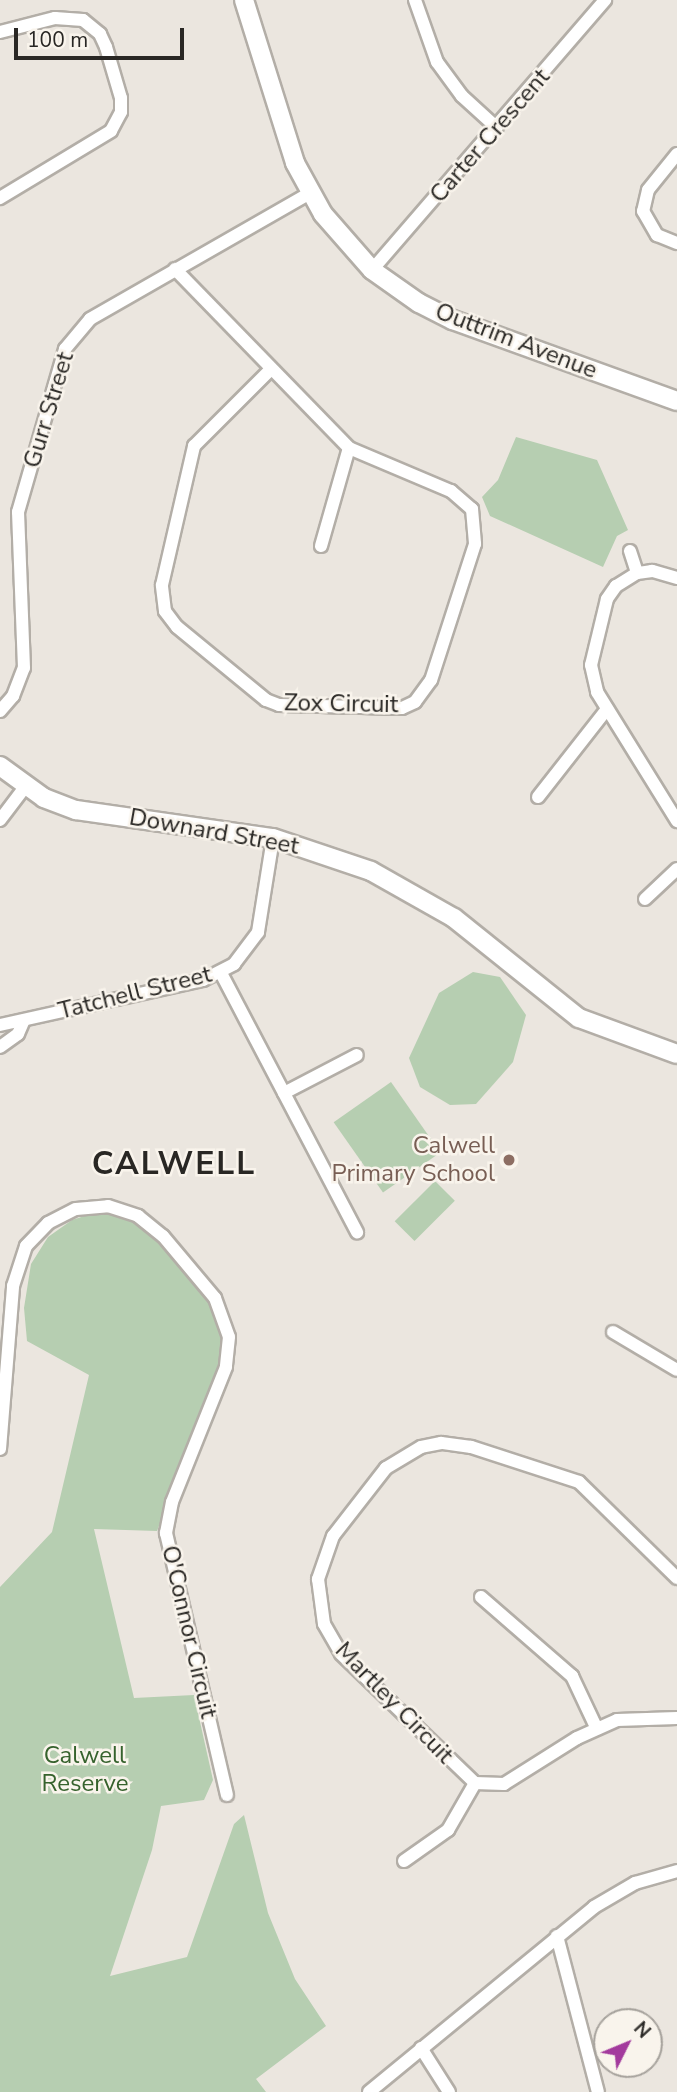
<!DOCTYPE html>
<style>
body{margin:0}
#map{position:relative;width:677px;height:2092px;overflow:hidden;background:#ebe6df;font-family:"Nunito Sans",sans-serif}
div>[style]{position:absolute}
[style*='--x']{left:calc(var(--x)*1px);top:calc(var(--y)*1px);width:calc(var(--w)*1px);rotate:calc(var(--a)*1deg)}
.green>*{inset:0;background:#b6ceb1;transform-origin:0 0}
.roads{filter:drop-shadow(2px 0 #b3aea7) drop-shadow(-2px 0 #b3aea7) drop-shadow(0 2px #b3aea7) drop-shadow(0 -2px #b3aea7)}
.street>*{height:12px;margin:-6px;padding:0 6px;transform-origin:6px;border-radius:6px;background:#fff}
.secondary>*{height:18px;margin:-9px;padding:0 9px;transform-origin:9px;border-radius:9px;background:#fff}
.dots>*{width:19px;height:19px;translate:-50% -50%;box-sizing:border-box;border:4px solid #f9f4ec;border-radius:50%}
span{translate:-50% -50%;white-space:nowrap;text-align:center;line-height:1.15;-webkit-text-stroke:5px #f9f4ec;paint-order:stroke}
.street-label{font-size:24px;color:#292724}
.education-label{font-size:24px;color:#785e54}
.right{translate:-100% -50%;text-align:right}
.park-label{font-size:24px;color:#36622d}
.district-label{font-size:32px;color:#292724;font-weight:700;letter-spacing:2px}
.north{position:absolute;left:593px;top:2008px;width:70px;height:70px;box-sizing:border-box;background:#f9f4ec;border:2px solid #a6a29c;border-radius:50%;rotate:47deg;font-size:19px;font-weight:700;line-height:28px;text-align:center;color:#292724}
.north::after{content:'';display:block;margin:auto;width:24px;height:32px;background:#a33a9d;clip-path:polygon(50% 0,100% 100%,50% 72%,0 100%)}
.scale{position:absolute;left:14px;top:28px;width:170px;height:32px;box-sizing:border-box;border:4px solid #292724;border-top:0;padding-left:9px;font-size:21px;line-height:24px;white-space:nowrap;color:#292724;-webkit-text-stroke:5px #f9f4ec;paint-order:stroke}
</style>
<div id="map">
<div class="green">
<i style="clip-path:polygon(516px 437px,597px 460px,628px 530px,617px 536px,603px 567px,490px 516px,482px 497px,498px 480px)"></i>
<i style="clip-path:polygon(473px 972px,500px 977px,526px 1015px,513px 1062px,476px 1104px,450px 1105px,420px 1087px,409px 1058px,439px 993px)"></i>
<i style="left:391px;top:1082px;width:86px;height:70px;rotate:55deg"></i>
<i style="left:435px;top:1181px;width:28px;height:57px;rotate:45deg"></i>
<i style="clip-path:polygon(100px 1211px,132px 1217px,157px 1236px,217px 1309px,225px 1353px,157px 1531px,94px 1529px,134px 1698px,194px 1695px,213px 1780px,204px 1800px,161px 1806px,152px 1850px,110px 1976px,187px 1957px,234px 1824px,244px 1815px,268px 1913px,295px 1979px,326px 2026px,256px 2079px,266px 2092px,0 2092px,0 1587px,52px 1532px,89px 1375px,27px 1341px,24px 1308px,31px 1264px,48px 1237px,72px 1220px)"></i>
</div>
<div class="roads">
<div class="street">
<i style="--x:415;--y:0;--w:66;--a:70.5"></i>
<i style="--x:437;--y:62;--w:42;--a:53.7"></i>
<i style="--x:462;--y:96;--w:47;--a:42.4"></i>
<i style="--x:0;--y:32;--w:57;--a:-14.3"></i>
<i style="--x:55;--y:18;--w:28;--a:4"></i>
<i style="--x:83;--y:20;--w:22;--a:39"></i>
<i style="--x:100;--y:34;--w:14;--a:65"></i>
<i style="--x:106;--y:47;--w:53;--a:73.6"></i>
<i style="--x:121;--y:98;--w:14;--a:90"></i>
<i style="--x:121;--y:112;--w:21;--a:118"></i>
<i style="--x:111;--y:131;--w:130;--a:148.9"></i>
<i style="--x:677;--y:154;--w:46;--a:128.9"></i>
<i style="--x:648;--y:190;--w:22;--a:103"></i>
<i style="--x:643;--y:211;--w:28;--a:60"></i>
<i style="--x:657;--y:235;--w:22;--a:22"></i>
<i style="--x:175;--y:269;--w:250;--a:45.8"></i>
<i style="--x:349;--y:448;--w:111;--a:22.9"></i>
<i style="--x:451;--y:491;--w:28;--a:41"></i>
<i style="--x:472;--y:509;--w:35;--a:85"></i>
<i style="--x:475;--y:544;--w:143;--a:107.9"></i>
<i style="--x:431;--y:680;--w:27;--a:126"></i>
<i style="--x:415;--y:702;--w:14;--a:155"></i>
<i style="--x:402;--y:708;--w:123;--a:-178.6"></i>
<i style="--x:279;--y:705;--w:14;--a:-159"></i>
<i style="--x:266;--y:700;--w:115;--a:-140.6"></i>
<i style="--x:177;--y:627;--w:20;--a:-127"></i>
<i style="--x:165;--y:611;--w:26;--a:-97"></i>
<i style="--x:162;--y:585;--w:143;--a:-77"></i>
<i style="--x:194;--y:446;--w:109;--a:-45"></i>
<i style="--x:372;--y:270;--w:357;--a:-49.2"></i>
<i style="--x:321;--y:546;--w:102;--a:-74.1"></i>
<i style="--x:630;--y:551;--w:23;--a:72"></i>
<i style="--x:677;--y:578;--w:26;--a:-164"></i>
<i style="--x:652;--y:571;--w:15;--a:172"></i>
<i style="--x:637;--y:573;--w:25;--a:148"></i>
<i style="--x:616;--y:586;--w:16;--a:125"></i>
<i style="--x:607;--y:599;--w:68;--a:103.6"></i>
<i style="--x:591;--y:665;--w:28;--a:77"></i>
<i style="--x:597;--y:692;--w:152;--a:58.2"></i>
<i style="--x:0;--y:711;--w:20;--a:-49"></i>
<i style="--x:13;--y:696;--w:30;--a:-69"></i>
<i style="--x:24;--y:668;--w:156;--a:-92.2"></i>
<i style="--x:18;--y:512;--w:170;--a:-73.9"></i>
<i style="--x:65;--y:349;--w:39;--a:-50"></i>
<i style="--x:90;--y:319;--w:254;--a:-29.8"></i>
<i style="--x:538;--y:797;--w:112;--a:-51.9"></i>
<i style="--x:0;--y:820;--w:41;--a:-52.9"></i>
<i style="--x:645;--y:899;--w:44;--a:-43.2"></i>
<i style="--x:221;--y:973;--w:293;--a:62.3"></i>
<i style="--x:0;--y:1025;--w:208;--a:-12.5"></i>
<i style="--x:203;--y:980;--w:35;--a:-27"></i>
<i style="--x:234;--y:964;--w:40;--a:-53"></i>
<i style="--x:258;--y:932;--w:95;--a:-80.9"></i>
<i style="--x:0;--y:1047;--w:22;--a:-36"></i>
<i style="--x:18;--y:1034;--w:15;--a:-67"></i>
<i style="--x:284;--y:1093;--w:82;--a:-27.5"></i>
<i style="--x:613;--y:1332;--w:74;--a:30.7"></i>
<i style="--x:0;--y:1449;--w:164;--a:-85.4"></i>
<i style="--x:13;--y:1286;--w:42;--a:-72"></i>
<i style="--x:26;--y:1246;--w:32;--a:-46"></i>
<i style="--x:48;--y:1223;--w:31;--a:-27"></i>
<i style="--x:76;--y:1209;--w:32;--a:-5"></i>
<i style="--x:108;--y:1206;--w:32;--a:18"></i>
<i style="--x:138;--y:1216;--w:32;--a:39"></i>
<i style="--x:163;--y:1236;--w:81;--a:50"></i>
<i style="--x:215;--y:1298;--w:41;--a:70.3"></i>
<i style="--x:229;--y:1337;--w:30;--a:96"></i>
<i style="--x:226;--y:1367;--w:145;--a:111.8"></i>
<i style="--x:172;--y:1502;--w:32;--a:101"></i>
<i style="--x:166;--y:1533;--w:269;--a:76.9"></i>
<i style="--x:677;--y:1578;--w:137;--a:-135.6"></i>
<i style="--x:579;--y:1482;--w:114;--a:-162"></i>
<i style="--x:471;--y:1447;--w:30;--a:-172"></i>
<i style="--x:441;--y:1443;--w:20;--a:169"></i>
<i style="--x:421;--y:1447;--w:41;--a:149"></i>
<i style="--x:386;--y:1468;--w:86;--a:127.9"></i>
<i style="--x:333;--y:1536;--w:46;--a:109.2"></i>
<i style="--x:318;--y:1579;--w:45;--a:82.4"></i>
<i style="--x:324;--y:1624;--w:34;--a:60"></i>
<i style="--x:341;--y:1654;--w:186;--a:43.9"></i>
<i style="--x:475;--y:1783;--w:29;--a:2"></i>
<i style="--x:504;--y:1784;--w:86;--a:-32.2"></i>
<i style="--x:577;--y:1738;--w:44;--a:-24.2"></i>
<i style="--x:617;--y:1720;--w:60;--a:-1.9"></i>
<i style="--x:481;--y:1597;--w:121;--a:41"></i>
<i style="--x:572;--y:1676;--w:56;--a:64.8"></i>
<i style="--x:404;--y:1861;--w:54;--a:-35.2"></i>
<i style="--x:448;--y:1830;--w:54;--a:-60.1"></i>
<i style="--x:557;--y:1936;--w:161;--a:75.3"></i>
<i style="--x:421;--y:2048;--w:52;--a:57.5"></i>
<i style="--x:369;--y:2092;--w:291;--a:-39.4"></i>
<i style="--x:594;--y:1907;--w:48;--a:-30.3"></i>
<i style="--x:635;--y:1883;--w:44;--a:-15.9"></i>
</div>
<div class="secondary">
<i style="--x:244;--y:0;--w:171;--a:72.6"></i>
<i style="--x:295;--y:163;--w:58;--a:61.2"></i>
<i style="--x:323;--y:214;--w:74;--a:48.8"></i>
<i style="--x:372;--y:270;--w:57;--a:35.1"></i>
<i style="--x:419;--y:303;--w:38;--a:27"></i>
<i style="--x:453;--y:320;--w:238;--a:19.9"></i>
<i style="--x:0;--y:766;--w:54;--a:36"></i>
<i style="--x:44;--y:798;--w:34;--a:21"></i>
<i style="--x:76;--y:810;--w:199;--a:8.1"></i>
<i style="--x:273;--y:838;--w:103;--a:18.6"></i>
<i style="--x:371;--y:871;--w:95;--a:29.5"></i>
<i style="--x:454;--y:918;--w:160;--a:38.7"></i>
<i style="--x:579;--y:1018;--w:104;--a:20.2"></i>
</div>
</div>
<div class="dots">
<i style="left:509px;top:1160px;background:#8d6e63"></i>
</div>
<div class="street-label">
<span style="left:490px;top:136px;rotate:-49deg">Carter Crescent</span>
<span style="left:516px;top:341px;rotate:21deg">Outtrim Avenue</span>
<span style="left:49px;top:410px;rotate:-73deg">Gurr Street</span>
<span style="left:341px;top:704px;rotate:1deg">Zox Circuit</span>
<span style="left:214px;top:832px;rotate:10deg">Downard Street</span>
<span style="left:135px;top:993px;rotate:-14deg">Tatchell Street</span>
<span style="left:189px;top:1632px;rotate:77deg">O'Connor Circuit</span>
<span style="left:394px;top:1703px;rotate:46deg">Martley Circuit</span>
</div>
<div class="education-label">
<span class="right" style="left:495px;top:1160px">Calwell<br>Primary School</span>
</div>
<div class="park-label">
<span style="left:85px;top:1770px">Calwell<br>Reserve</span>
</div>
<div class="district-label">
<span style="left:174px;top:1164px">CALWELL</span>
</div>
<div class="north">N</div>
<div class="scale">100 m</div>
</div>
